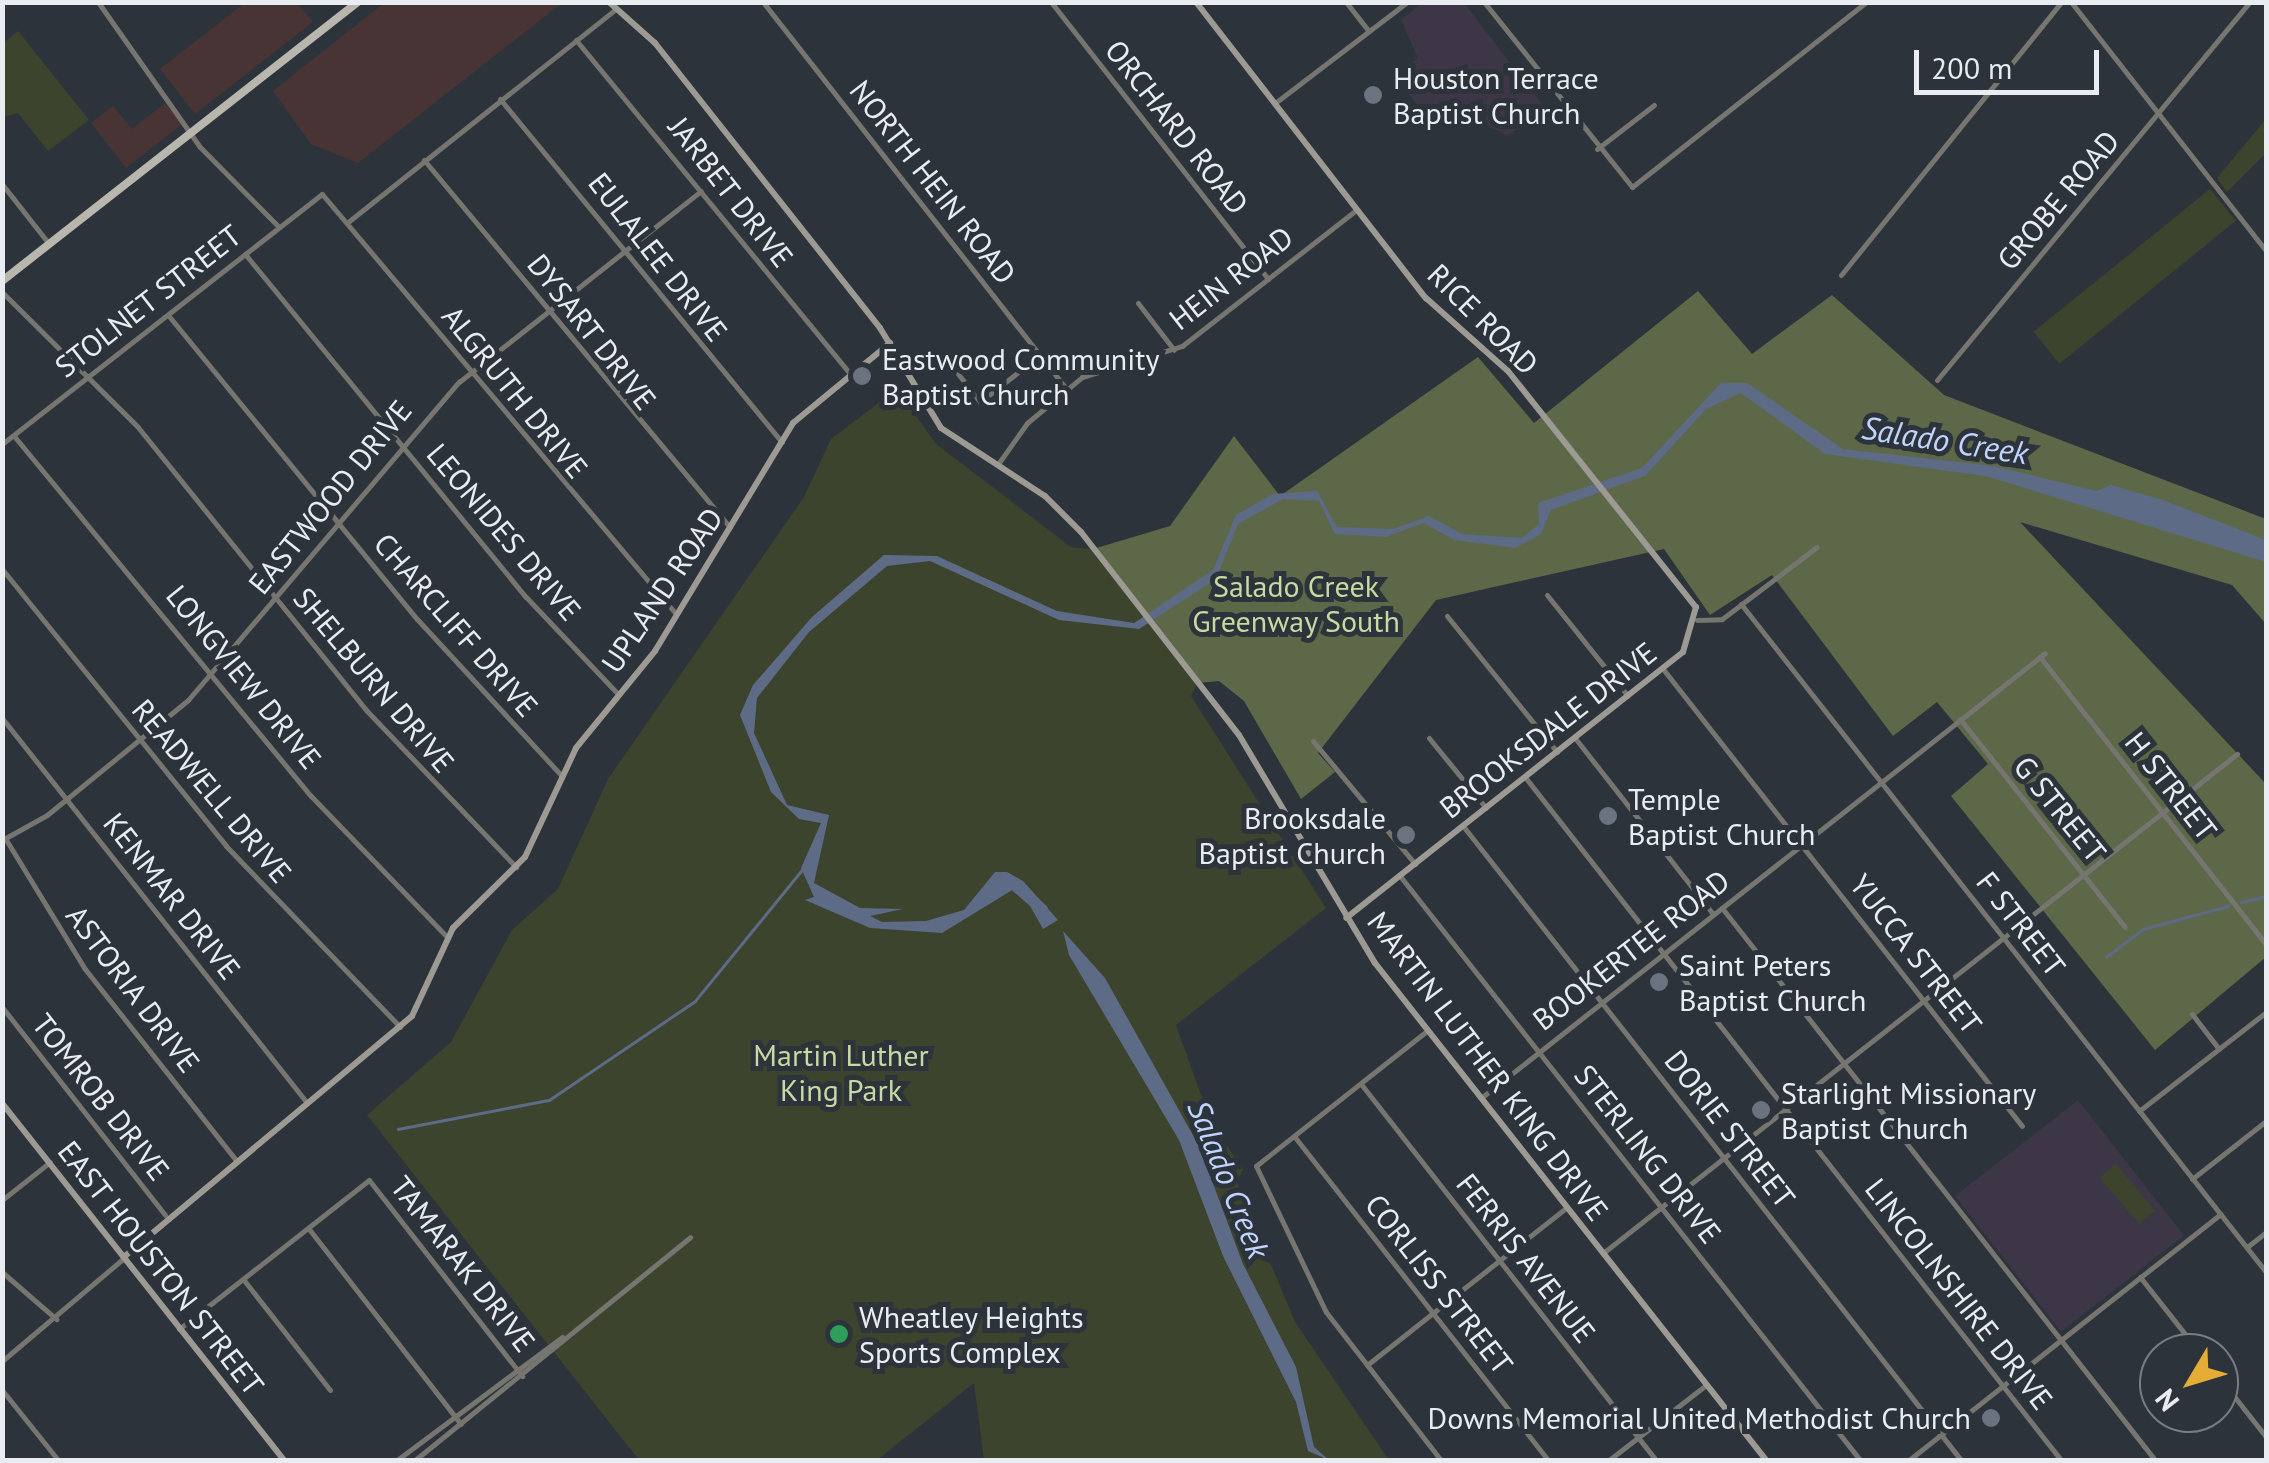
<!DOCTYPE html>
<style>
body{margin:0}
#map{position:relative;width:2269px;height:1463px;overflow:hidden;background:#2d333b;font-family:"PT Sans",sans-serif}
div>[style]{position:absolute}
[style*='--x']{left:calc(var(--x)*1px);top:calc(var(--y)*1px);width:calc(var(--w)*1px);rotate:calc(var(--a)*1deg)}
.commercial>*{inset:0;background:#483435}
.education>*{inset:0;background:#3d3647;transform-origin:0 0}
.green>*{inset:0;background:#3c442d;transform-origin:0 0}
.forest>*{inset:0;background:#5d6849}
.water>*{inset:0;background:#5d6b87}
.stream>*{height:2.5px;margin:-1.25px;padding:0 1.25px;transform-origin:1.25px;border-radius:1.25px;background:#5d6b87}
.river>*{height:11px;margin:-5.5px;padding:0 5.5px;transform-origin:5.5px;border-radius:5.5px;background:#5d6b87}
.street>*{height:5px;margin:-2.5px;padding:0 2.5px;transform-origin:2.5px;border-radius:2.5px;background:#767570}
.secondary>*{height:6px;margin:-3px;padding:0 3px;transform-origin:3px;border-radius:3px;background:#9c9a92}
.primary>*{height:8px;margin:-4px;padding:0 4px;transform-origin:4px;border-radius:4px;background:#b9b6ad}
.dots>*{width:28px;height:28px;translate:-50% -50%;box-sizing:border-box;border:5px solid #2d333b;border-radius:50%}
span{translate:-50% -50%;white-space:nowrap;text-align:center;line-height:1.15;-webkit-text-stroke:10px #2d333b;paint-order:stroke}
.poi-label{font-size:30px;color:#e9edf2}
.left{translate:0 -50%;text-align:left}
.right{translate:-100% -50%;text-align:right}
.street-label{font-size:30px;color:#e9edf2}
.park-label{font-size:30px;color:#c6daa2}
.water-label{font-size:32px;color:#c0d5ff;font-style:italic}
.frame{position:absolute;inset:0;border:5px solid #e9edf2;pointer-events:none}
.north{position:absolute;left:2139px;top:1333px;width:100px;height:100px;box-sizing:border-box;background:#2d333b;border:2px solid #787d84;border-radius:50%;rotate:232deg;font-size:28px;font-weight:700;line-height:40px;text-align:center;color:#e9edf2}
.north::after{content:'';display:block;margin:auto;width:35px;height:45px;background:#e4ad35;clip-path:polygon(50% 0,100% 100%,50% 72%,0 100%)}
.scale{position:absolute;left:1914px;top:50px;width:185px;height:45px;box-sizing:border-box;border:5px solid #e9edf2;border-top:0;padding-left:12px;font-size:30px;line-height:35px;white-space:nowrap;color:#e9edf2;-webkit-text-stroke:8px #2d333b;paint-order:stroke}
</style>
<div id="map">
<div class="commercial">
<i style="clip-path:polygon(246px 2px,297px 3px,313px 22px,195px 114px,160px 69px)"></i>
<i style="clip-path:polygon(384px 3px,384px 2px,562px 3px,358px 163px,311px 144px,273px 91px)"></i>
<i style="clip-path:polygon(165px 103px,182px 124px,126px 168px,91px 123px,113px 106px,132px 129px)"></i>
</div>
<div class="education">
<i style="clip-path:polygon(1422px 3px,1464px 3px,1546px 109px,1507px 136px,1458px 108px,1434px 126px,1395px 76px,1418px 58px,1401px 20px)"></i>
<i style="left:2078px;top:1100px;width:172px;height:156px;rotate:52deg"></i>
</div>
<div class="green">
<i style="clip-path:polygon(18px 31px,89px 120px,48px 151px,18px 113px,3px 117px,3px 43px)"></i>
<i style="clip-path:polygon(2266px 119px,2266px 153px,2227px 192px,2217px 178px)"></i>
<i style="left:2210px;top:189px;width:41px;height:227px;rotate:51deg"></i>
<i style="clip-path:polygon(897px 389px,936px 444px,1071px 547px,1093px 549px,1198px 683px,1191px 696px,1326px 908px,1176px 1025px,1211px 1123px,1243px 1169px,1237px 1182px,1295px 1322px,1389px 1460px,984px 1460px,974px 1383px,877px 1460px,639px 1460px,367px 1115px,451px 1042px,512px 930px,558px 889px,608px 779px,804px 497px,831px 439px)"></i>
<i style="left:2116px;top:1164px;width:61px;height:21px;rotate:50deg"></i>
</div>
<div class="forest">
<i style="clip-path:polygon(1698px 291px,1752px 354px,1832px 295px,1944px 395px,2266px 519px,2266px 624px,2232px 585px,2020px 522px,2266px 784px,2266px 957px,2155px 1050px,1951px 796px,1988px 764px,1937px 702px,1893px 736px,1772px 575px,1710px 615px,1664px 549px,1436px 600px,1318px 753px,1335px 772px,1301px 799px,1244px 701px,1219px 681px,1198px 683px,1093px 549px,1170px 526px,1234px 436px,1280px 496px,1478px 357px,1534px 423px)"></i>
</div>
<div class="water">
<i style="clip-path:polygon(1721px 383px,1747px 383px,1843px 449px,1993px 466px,2097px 491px,2111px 485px,2163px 500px,2266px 540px,2266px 562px,1986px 476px,1825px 454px,1741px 393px,1706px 409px,1645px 476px,1551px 510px,1541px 534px,1515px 548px,1455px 540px,1423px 523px,1386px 537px,1335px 534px,1319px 501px,1283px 499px,1238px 524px,1216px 579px,1139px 629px,1059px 620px,930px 561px,887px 566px,809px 632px,757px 698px,754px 733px,787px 805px,829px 815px,814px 883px,860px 908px,903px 909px,870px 916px,882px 922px,926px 921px,964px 910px,995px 872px,1007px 872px,1023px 881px,1058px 920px,1043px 929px,1019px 886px,942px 933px,870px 928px,805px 900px,814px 897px,801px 868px,821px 823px,799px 819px,771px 792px,740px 715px,753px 685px,812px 617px,884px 555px,937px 556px,1057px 611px,1134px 623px,1213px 570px,1236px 515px,1273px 494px,1317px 491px,1337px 527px,1393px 529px,1429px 516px,1462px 534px,1522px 538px,1539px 524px,1538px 503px,1642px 468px)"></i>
<i style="clip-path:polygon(1063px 931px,1105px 978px,1199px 1146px,1243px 1264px,1296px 1367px,1314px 1447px,1329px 1460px,1308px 1451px,1296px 1402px,1223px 1256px,1179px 1140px,1069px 955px)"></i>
</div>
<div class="stream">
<i style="--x:2241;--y:902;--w:26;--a:-13"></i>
<i style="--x:2106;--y:957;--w:46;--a:-37.1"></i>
<i style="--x:2143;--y:929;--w:88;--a:-15.1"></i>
<i style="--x:398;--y:1129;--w:154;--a:-10.9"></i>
<i style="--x:549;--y:1100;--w:176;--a:-34.1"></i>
<i style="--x:695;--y:1001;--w:169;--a:-50.8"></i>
</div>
<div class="river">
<i style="--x:1012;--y:883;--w:40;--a:41"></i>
</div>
<div class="street">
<i style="--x:98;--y:2;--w:177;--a:54.9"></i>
<i style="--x:200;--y:147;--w:112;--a:45.4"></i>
<i style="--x:763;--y:2;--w:492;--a:51.9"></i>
<i style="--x:1051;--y:2;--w:352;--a:51.9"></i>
<i style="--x:1346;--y:2;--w:37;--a:52"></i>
<i style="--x:1484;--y:2;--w:237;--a:51.3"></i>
<i style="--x:1632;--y:187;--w:298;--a:-38.3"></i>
<i style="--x:2071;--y:2;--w:316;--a:51.9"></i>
<i style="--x:576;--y:40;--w:431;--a:50.6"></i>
<i style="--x:500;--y:99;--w:444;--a:50.6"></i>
<i style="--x:1275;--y:103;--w:166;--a:-37.4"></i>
<i style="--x:1597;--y:149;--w:72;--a:-37.7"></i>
<i style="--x:424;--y:160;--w:478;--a:50.2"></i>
<i style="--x:2;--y:184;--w:76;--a:51.9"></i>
<i style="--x:348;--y:222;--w:342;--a:-38.5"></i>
<i style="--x:245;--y:254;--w:443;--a:50.7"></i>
<i style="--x:526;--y:597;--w:135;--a:46.5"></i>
<i style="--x:1841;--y:275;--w:351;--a:-51.1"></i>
<i style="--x:2;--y:292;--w:190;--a:44.8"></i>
<i style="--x:137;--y:426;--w:366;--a:51.1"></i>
<i style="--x:367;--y:711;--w:216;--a:46.3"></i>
<i style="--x:1138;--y:303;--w:59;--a:52.5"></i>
<i style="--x:168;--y:315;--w:393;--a:50.7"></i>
<i style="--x:417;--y:619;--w:212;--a:47.3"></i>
<i style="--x:955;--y:370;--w:41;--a:52"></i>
<i style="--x:980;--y:402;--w:76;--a:-38.1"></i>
<i style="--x:1937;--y:380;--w:491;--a:-50.4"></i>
<i style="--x:14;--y:436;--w:467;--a:50.5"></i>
<i style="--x:311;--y:796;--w:197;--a:46"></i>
<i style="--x:2;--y:444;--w:406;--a:-38"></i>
<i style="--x:322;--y:194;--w:549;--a:49.87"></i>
<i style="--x:998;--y:464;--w:50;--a:-54.7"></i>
<i style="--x:1027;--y:423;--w:72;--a:-39.9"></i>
<i style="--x:1082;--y:377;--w:105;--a:-17.2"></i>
<i style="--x:1182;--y:346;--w:221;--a:-38"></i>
<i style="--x:2;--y:569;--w:356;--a:51"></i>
<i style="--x:226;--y:846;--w:251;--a:46.1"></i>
<i style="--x:1547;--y:595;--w:129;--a:51.3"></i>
<i style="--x:1741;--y:604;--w:850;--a:51.84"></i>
<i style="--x:1447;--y:616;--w:175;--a:51"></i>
<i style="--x:1697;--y:620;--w:25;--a:-2"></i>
<i style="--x:1722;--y:619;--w:119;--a:-37.2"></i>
<i style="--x:2040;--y:657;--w:365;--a:51.8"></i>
<i style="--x:1663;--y:669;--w:581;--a:51.85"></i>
<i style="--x:2;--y:718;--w:491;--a:51.6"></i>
<i style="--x:1960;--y:719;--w:265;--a:51.6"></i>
<i style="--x:1429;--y:738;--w:90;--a:50.8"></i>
<i style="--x:1575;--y:738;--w:224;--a:51.9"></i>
<i style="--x:1313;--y:741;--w:160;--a:50.3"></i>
<i style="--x:1525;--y:777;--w:868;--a:51.88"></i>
<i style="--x:1463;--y:826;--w:806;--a:51.85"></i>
<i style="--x:5;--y:838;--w:153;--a:58.6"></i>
<i style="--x:85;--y:969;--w:242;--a:51.7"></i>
<i style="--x:2;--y:840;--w:51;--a:-29.1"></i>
<i style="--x:47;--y:815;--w:182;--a:-39.2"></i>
<i style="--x:188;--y:700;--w:418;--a:-49.6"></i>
<i style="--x:459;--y:382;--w:308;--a:-38.3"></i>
<i style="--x:1400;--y:876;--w:743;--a:51.77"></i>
<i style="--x:1722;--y:908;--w:702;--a:51.89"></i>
<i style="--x:2;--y:1007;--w:264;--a:51.9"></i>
<i style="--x:2192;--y:1014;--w:44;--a:52.4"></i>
<i style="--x:1428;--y:1030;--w:219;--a:141.7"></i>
<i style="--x:1256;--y:1166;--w:162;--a:64.4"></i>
<i style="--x:1326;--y:1312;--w:187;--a:52.2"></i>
<i style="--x:1361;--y:1084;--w:478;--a:51.9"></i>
<i style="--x:1481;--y:1098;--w:718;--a:-38.27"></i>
<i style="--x:2139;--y:1111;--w:161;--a:-37.9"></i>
<i style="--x:1294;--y:1136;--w:412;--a:51.9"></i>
<i style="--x:2192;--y:1179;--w:94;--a:-38.1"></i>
<i style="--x:2;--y:1200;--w:61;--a:-38.4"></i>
<i style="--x:309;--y:1229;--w:247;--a:52.1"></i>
<i style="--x:2247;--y:1247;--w:24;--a:-38"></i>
<i style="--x:1603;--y:1253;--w:807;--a:-38.21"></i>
<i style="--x:2;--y:1272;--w:72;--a:41"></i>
<i style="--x:2140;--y:1277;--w:97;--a:51.7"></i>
<i style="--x:243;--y:1279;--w:141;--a:51.9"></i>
<i style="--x:179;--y:1329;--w:241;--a:-38.1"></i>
<i style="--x:369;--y:1180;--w:249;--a:52"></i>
<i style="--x:2;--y:1361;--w:160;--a:-40.2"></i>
<i style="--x:1367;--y:1365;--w:255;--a:-38.3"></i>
<i style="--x:2219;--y:1377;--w:76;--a:51.9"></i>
<i style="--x:2;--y:1390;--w:90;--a:51.3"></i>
<i style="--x:397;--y:1460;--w:206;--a:-36.7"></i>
<i style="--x:415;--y:1460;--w:354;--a:-39"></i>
<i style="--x:1609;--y:1460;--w:123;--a:-37.7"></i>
<i style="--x:1909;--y:1460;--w:397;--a:-38.3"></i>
</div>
<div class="secondary">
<i style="--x:609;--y:2;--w:62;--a:41.7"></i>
<i style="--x:655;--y:43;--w:363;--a:51.7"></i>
<i style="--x:880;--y:328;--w:117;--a:58.6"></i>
<i style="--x:941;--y:428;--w:124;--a:33.2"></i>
<i style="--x:1045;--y:496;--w:51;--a:45"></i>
<i style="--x:1081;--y:532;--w:257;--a:52.1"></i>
<i style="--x:1239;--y:735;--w:265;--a:59.2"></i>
<i style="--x:1375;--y:963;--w:632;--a:51.81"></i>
<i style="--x:1196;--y:2;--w:375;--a:52.2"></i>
<i style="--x:1426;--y:298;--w:110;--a:41.7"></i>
<i style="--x:1508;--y:371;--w:302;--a:51.5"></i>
<i style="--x:1696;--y:607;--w:47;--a:106.1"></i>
<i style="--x:1683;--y:652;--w:429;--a:141.7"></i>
<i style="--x:2;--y:1103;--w:455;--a:51.7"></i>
<i style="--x:125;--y:1256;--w:374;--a:-39.9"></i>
<i style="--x:412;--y:1016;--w:97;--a:-65"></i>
<i style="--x:453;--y:928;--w:101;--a:-44.6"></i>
<i style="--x:525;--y:857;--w:120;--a:-64.9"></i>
<i style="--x:576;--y:748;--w:125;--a:-50.8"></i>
<i style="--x:655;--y:651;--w:267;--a:-58.8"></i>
<i style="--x:793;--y:423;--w:126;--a:-39.5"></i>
</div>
<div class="primary">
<i style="--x:2;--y:281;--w:452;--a:-38.1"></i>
</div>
<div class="dots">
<i style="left:1373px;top:95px;background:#6b7280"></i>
<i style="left:862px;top:376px;background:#6b7280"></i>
<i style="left:1608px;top:816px;background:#6b7280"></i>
<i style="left:1406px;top:835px;background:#6b7280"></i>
<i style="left:1659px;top:982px;background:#6b7280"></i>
<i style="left:1761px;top:1110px;background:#6b7280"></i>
<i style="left:839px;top:1334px;background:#2e9e5b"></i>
<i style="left:1991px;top:1418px;background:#6b7280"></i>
</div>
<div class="poi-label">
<span class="left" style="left:1393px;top:95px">Houston Terrace<br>Baptist Church</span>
<span class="left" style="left:882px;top:376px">Eastwood Community<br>Baptist Church</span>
<span class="left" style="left:1628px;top:816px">Temple<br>Baptist Church</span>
<span class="right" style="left:1386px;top:835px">Brooksdale<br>Baptist Church</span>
<span class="left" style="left:1679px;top:982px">Saint Peters<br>Baptist Church</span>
<span class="left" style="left:1781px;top:1110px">Starlight Missionary<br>Baptist Church</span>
<span class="left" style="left:859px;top:1334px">Wheatley Heights<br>Sports Complex</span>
<span class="right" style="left:1971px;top:1418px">Downs Memorial United Methodist Church</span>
</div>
<div class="street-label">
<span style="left:1177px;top:127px;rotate:52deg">ORCHARD ROAD</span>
<span style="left:933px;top:182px;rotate:52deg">NORTH HEIN ROAD</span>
<span style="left:731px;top:192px;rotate:52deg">JARBET DRIVE</span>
<span style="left:2058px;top:200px;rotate:-50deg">GROBE ROAD</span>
<span style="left:658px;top:257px;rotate:52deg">EULALEE DRIVE</span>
<span style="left:1231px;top:278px;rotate:-38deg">HEIN ROAD</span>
<span style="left:148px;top:301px;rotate:-38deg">STOLNET STREET</span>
<span style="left:1483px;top:319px;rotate:45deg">RICE ROAD</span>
<span style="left:592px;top:332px;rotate:52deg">DYSART DRIVE</span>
<span style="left:515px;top:392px;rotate:51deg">ALGRUTH DRIVE</span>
<span style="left:330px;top:497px;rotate:-51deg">EASTWOOD DRIVE</span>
<span style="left:504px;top:532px;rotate:50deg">LEONIDES DRIVE</span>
<span style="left:662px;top:590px;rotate:-56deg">UPLAND ROAD</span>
<span style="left:456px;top:625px;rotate:49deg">CHARCLIFF DRIVE</span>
<span style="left:244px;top:677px;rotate:51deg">LONGVIEW DRIVE</span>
<span style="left:374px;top:680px;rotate:50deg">SHELBURN DRIVE</span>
<span style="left:1548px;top:730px;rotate:-38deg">BROOKSDALE DRIVE</span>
<span style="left:2171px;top:786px;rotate:52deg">H STREET</span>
<span style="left:212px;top:791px;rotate:50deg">READWELL DRIVE</span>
<span style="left:2060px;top:809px;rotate:51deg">G STREET</span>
<span style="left:172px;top:896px;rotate:52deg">KENMAR DRIVE</span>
<span style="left:2021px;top:924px;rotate:52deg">F STREET</span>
<span style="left:1631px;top:950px;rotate:-38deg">BOOKERTEE ROAD</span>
<span style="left:1916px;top:954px;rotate:52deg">YUCCA STREET</span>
<span style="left:133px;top:989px;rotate:53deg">ASTORIA DRIVE</span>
<span style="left:1488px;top:1066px;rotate:53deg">MARTIN LUTHER KING DRIVE</span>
<span style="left:101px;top:1097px;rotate:52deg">TOMROB DRIVE</span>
<span style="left:1730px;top:1129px;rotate:52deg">DORIE STREET</span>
<span style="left:1648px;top:1154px;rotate:52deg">STERLING DRIVE</span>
<span style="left:1526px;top:1258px;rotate:52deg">FERRIS AVENUE</span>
<span style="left:463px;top:1264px;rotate:52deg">TAMARAK DRIVE</span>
<span style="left:161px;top:1268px;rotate:52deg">EAST HOUSTON STREET</span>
<span style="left:1439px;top:1284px;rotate:52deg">CORLISS STREET</span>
<span style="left:1959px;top:1294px;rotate:52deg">LINCOLNSHIRE DRIVE</span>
</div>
<div class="park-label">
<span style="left:1296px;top:603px">Salado Creek<br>Greenway South</span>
<span style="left:841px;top:1072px">Martin Luther<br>King Park</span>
</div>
<div class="water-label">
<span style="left:1945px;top:440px;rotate:9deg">Salado Creek</span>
<span style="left:1229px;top:1179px;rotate:68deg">Salado Creek</span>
</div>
<div class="frame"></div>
<div class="north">N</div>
<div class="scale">200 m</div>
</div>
